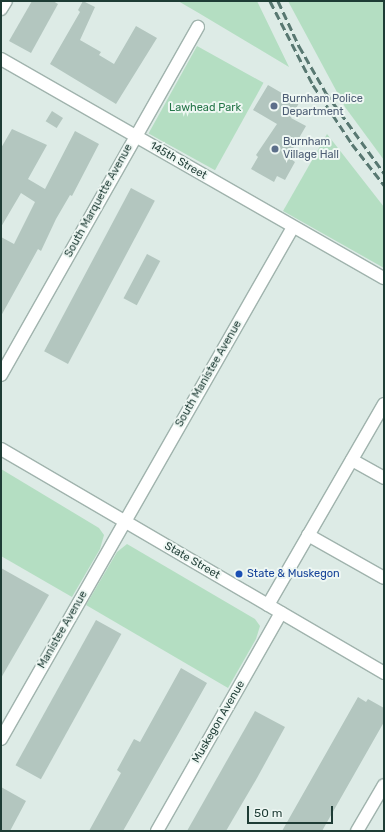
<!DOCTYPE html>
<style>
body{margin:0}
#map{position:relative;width:385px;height:832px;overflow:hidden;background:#ddebe6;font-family:Rubik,sans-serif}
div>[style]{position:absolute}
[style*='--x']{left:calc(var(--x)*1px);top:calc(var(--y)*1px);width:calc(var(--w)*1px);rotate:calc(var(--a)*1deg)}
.green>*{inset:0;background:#b4dec2;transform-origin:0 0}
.building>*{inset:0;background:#b3c6bf;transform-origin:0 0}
.roads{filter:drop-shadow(1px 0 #a0b3ad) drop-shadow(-1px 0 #a0b3ad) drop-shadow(0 1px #a0b3ad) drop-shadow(0 -1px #a0b3ad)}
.minor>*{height:12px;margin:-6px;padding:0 6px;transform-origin:6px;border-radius:6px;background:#fff}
.tertiary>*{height:12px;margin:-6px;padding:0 6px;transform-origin:6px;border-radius:6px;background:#fff}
.rail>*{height:3px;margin-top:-1.5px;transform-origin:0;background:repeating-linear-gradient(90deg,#587871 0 8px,transparent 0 12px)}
.dots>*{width:11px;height:11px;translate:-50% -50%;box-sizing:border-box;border:2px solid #eef7f3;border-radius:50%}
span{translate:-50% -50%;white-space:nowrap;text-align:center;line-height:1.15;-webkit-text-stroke:4px #eef7f3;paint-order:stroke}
.service-label{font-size:11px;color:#4e5e75}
.left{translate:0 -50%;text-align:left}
.park-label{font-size:11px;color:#257649}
.street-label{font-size:11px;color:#1e3c35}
.transit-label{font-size:11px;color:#164399}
.frame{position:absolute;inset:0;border:2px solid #1e3c35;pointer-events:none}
.scale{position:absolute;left:247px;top:806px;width:86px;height:18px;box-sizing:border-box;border:2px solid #1e3c35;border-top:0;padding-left:5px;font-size:12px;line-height:14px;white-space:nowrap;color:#1e3c35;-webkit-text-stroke:3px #eef7f3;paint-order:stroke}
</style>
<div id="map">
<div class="green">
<i style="clip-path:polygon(178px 1px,257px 1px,289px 67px,197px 12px)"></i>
<i style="clip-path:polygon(288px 1px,384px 1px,384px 160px,345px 107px)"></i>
<i style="left:197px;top:46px;width:76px;height:100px;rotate:29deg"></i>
<i style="clip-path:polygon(327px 134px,384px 207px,384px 268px,283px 211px)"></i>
<i style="clip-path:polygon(1px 469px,99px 528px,104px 535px,100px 549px,72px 597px,1px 556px)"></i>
<i style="clip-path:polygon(127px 544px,255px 619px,260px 626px,256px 639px,228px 688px,86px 605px,117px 552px)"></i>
</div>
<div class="building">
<i style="clip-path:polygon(32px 1px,53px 1px,58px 4px,31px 53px,9px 41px)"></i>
<i style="clip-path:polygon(83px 1px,95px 7px,80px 40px,101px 52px,99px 55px,114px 64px,136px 26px,157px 38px,116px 104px,50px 64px,80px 12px,78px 10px)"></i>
<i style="clip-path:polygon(268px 85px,299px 103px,291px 118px,306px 126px,288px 157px,295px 162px,285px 180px,277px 176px,274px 182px,251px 169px,258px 157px,256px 155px,277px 124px,253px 110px)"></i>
<i style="left:52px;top:111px;width:13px;height:12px;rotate:32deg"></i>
<i style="clip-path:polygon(12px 129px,47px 145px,28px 179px,45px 189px,75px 131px,99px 144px,72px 196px,70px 195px,56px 219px,41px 251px,38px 249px,1px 316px,1px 237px,14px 244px,35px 202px,21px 193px,1px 227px,1px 148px)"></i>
<i style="left:131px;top:188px;width:27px;height:185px;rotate:28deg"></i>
<i style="left:147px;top:254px;width:15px;height:50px;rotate:28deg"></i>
<i style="clip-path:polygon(1px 568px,49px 595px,1px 678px)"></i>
<i style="left:96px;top:620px;width:29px;height:166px;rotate:29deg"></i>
<i style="clip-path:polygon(181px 668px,207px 683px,176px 738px,123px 831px,89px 831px,121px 773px,117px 770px,134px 739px,140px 742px)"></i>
<i style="clip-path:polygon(358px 697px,366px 702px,368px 699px,384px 708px,384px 722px,322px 831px,282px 831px)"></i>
<i style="clip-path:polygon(255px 711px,285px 727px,257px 778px,226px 831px,187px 831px)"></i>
<i style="clip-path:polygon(1px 787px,26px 801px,10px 831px,1px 831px)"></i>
</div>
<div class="roads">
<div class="minor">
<i style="--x:1;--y:9;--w:9;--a:-58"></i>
<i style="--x:1;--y:59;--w:441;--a:29.8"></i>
<i style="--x:1;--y:375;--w:400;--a:-60.5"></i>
<i style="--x:352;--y:460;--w:37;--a:29"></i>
<i style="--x:308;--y:535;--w:87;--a:29.5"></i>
<i style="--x:268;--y:605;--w:232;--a:-60"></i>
<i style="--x:1;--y:739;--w:589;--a:-60.3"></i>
<i style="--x:157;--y:831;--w:251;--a:-60.4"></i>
<i style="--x:357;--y:831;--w:53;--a:-59.6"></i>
</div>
<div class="tertiary">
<i style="--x:1;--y:449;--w:444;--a:30.3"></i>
</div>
</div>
<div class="rail">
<i style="--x:270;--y:1;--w:94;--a:62.9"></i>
<i style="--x:313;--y:85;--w:71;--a:56.5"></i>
<i style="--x:352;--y:144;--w:52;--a:52"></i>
<i style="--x:278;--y:1;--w:50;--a:65"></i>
<i style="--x:299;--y:46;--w:54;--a:60.1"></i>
<i style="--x:326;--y:93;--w:99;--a:54.1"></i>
</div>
<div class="dots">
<i style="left:274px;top:106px;background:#5c6f8a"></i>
<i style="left:275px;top:149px;background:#5c6f8a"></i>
<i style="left:239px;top:574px;background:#1a4fb4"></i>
</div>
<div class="service-label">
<span class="left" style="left:282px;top:106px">Burnham Police<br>Department</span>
<span class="left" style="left:283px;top:149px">Burnham<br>Village Hall</span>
</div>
<div class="park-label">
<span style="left:205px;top:108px">Lawhead Park</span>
</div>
<div class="street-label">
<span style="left:178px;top:161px;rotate:30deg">145th Street</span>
<span style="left:99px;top:201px;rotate:-61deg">South Marquette Avenue</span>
<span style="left:209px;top:374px;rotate:-60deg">South Manistee Avenue</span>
<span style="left:192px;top:561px;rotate:30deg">State Street</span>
<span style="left:63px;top:630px;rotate:-60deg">Manistee Avenue</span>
<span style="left:219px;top:722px;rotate:-60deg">Muskegon Avenue</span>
</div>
<div class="transit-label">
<span class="left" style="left:247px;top:574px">State &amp; Muskegon</span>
</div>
<div class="frame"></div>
<div class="scale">50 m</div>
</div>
